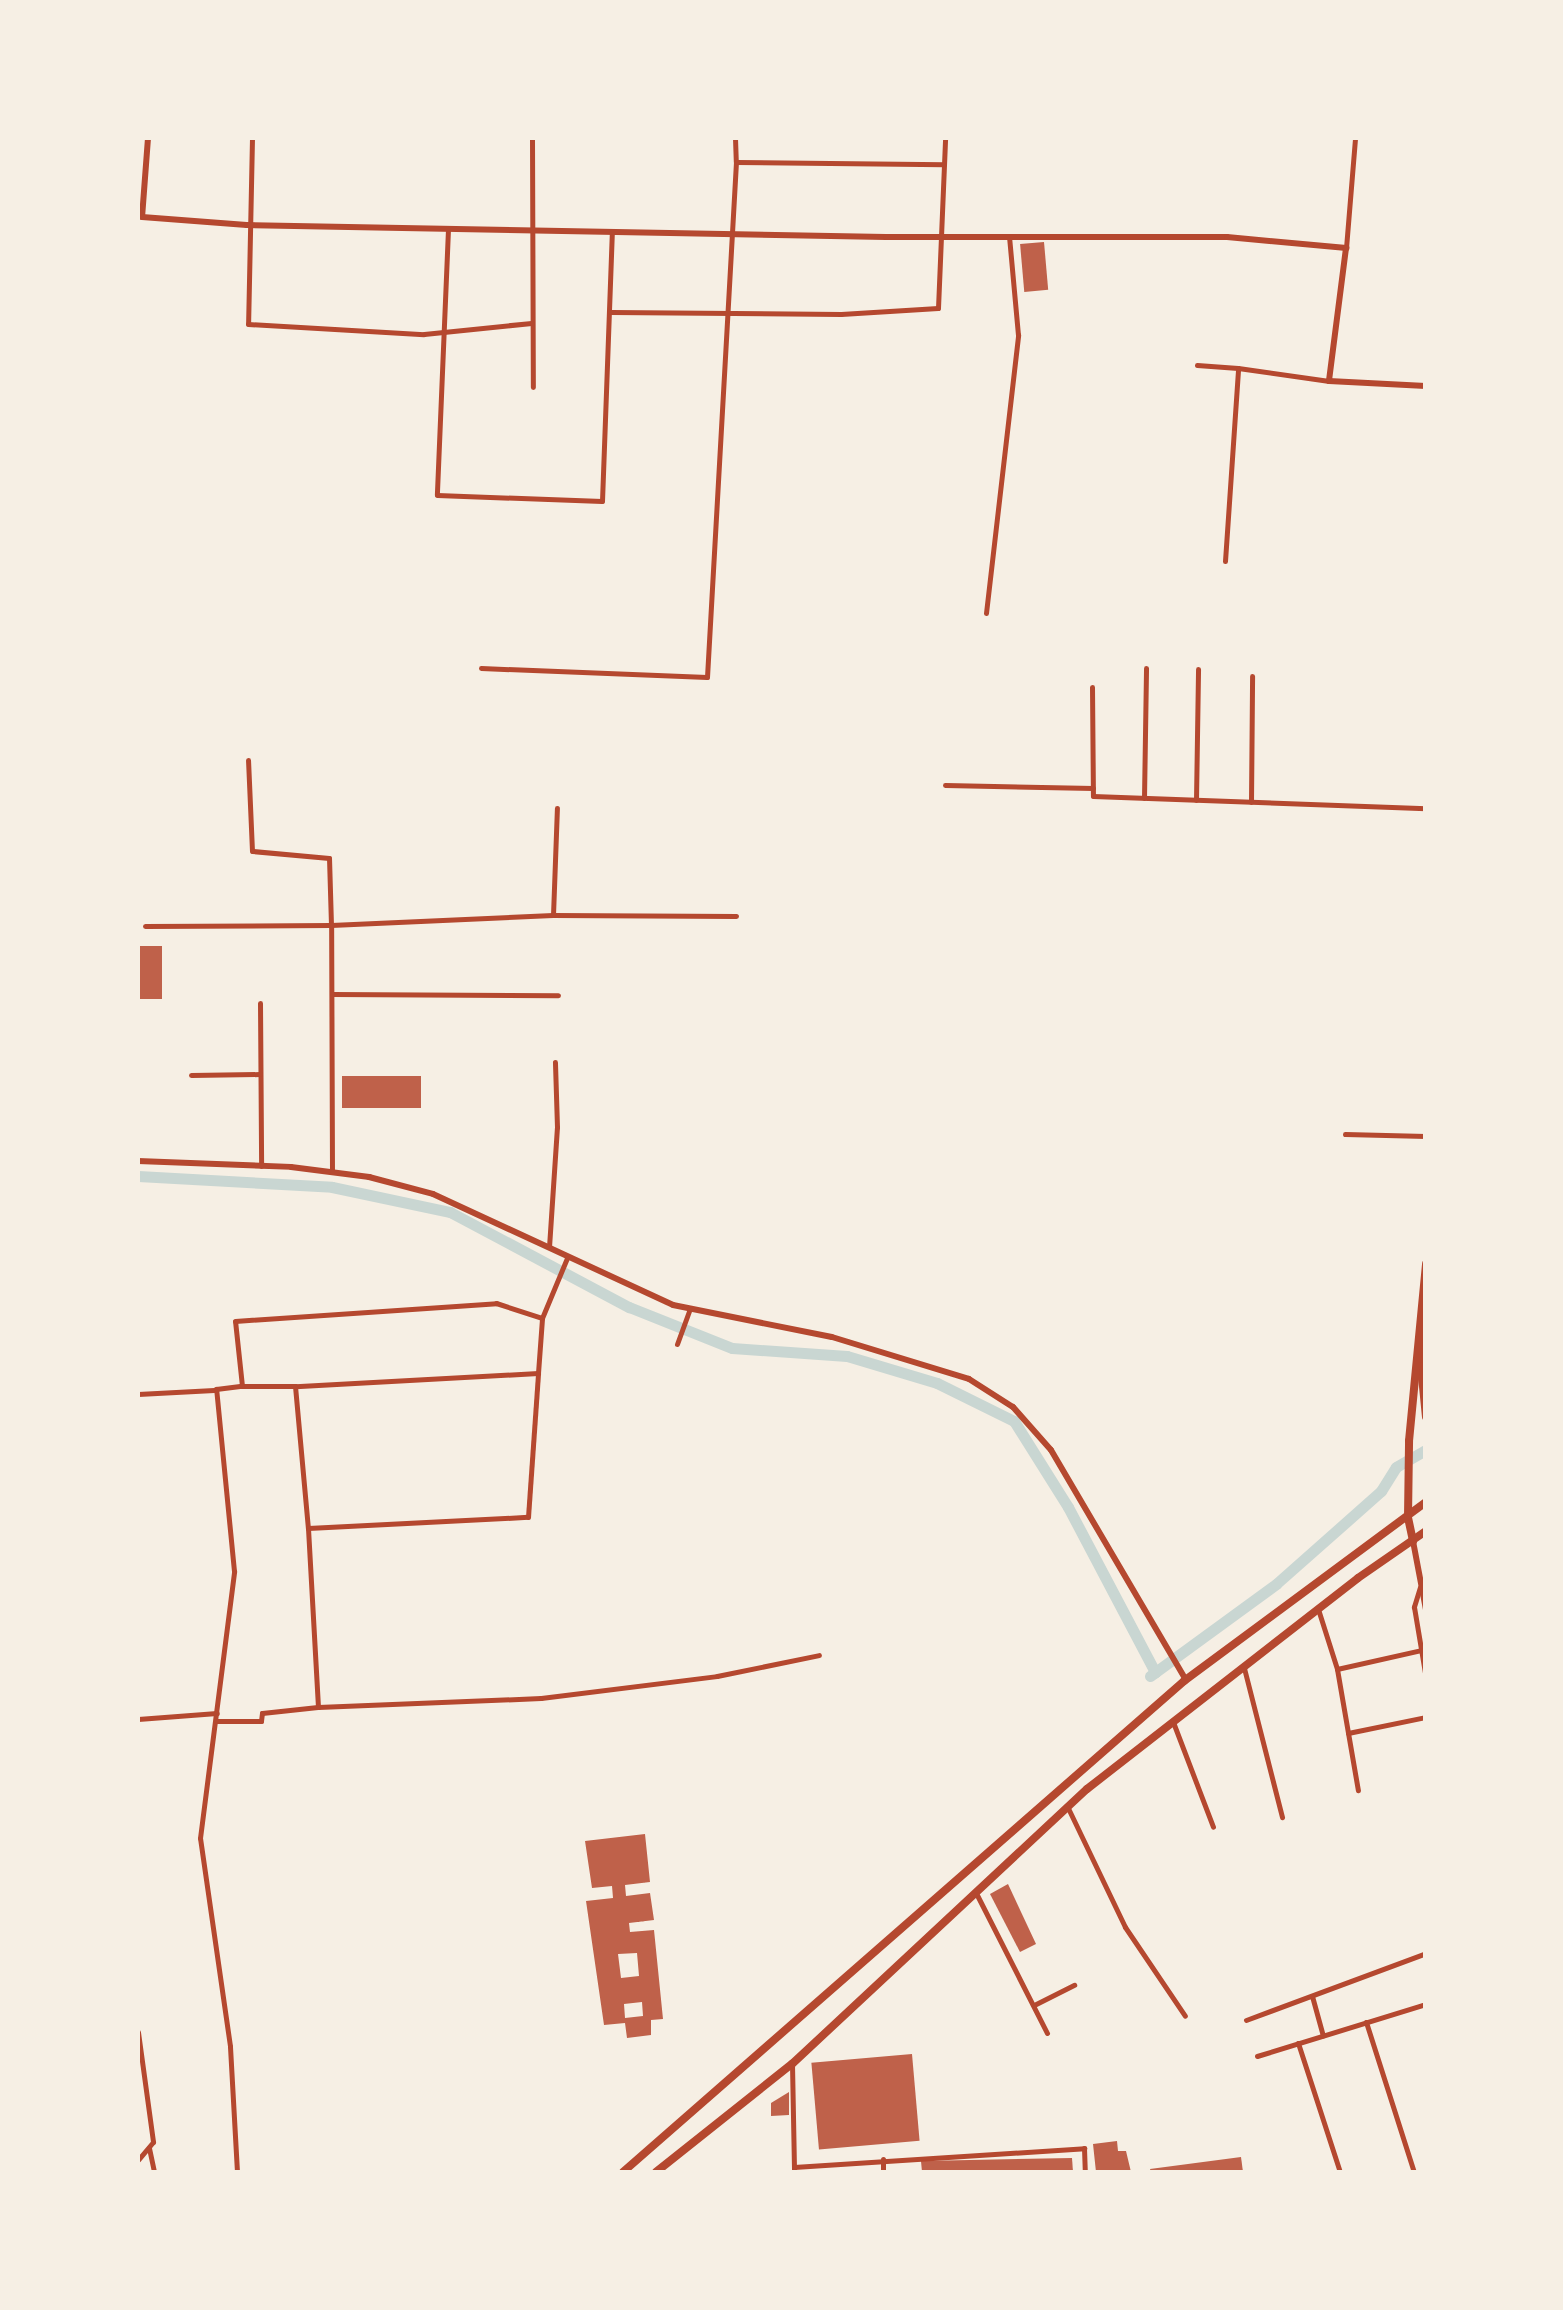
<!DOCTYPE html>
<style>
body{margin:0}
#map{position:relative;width:1563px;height:2310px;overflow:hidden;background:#f6efe4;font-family:"DM Sans",sans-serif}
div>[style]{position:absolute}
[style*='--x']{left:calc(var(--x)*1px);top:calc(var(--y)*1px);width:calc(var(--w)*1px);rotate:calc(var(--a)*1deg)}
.canal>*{height:11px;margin:-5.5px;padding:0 5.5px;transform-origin:5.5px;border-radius:5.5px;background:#c9d6d2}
.building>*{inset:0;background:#bf614a;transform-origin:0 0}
.minor>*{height:5px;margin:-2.5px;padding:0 2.5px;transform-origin:2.5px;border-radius:2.5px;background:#b5482f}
.tertiary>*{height:6px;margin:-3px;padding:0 3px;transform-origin:3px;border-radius:3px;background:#b5482f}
.primary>*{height:8px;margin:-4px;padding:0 4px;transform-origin:4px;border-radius:4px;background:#b5482f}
span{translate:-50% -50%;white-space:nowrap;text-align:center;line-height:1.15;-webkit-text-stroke:8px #f6efe4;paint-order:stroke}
.frame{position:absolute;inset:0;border:140px solid #f6efe4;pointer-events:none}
</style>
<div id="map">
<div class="canal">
<i style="--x:138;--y:1176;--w:194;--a:3.2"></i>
<i style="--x:332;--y:1187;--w:121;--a:12"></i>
<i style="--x:450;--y:1212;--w:203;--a:28"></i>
<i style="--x:629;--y:1307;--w:111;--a:21.7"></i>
<i style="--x:732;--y:1348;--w:115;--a:4"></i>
<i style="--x:847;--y:1356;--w:94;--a:16.7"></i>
<i style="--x:937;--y:1383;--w:86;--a:26.3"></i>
<i style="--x:1014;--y:1421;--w:102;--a:57.9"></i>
<i style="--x:1068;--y:1507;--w:187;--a:62.2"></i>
<i style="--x:1150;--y:1676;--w:156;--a:-36.1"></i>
<i style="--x:1276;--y:1584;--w:140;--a:-41.5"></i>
<i style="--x:1381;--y:1491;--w:28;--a:-58"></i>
<i style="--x:1396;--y:1467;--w:34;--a:-30"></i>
</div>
<div class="building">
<i style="left:1044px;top:242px;width:48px;height:24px;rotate:85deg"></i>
<i style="left:162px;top:946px;width:53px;height:24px;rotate:90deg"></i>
<i style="left:421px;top:1076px;width:32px;height:79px;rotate:90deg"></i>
<i style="clip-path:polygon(evenodd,645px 1834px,650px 1882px,625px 1885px,626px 1896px,650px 1893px,654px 1920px,629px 1923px,630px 1932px,654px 1930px,663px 2019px,651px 2020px,651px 2035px,627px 2038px,625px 2023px,604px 2025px,586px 1901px,613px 1898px,612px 1886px,592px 1888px,585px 1841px,645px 1834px,637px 1953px,639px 1976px,621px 1978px,618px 1954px,637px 1953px,645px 1834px,642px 2002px,643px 2016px,625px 2018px,624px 2004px,642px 2002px)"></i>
<i style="clip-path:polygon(1008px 1884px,1036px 1944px,1020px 1952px,990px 1894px)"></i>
<i style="left:912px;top:2054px;width:87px;height:101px;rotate:85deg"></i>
<i style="clip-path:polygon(789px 2092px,789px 2115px,771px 2116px,771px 2103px)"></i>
<i style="clip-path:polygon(1117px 2141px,1118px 2151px,1126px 2151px,1131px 2172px,1096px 2172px,1093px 2144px)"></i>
<i style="clip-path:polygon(1241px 2157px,1243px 2172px,1151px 2172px,1150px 2169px)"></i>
<i style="clip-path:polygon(1072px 2158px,1073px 2172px,922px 2172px,921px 2161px)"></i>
</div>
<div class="minor">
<i style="--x:252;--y:138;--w:186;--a:91.2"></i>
<i style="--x:248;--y:324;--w:176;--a:3.3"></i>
<i style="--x:424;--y:334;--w:108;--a:-5.9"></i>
<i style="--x:532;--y:138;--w:249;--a:89.8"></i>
<i style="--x:735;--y:138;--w:24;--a:88"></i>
<i style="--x:736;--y:162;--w:208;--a:0.6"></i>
<i style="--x:448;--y:229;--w:266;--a:92.4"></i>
<i style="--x:437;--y:495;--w:165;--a:2.1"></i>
<i style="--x:602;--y:501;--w:270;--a:-87.9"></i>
<i style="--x:1346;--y:248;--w:110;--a:-85.3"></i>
<i style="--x:611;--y:312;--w:230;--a:0.5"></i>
<i style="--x:841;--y:314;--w:97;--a:-3.5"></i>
<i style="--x:938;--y:308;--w:170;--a:-87.6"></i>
<i style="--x:1197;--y:365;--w:41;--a:4.2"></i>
<i style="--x:1225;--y:561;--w:193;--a:-86.1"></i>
<i style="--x:1238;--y:368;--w:92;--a:8.1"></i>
<i style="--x:986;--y:613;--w:280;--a:-83.4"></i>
<i style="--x:1018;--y:335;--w:98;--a:-95.2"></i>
<i style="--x:481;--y:668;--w:226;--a:2.3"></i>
<i style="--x:707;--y:677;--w:516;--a:-86.78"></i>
<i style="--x:1092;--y:687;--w:109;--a:89.5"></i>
<i style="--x:1093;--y:796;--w:333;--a:2.1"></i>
<i style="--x:945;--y:785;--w:148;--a:1.2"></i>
<i style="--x:1144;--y:798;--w:130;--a:-89.1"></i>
<i style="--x:1196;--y:800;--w:131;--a:-89.1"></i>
<i style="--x:1251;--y:802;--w:126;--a:-89.5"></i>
<i style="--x:553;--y:915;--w:183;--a:0.3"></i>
<i style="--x:145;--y:926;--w:186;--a:-0.3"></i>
<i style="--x:331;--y:925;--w:67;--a:-91.7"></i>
<i style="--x:329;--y:858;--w:77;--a:-174.8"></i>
<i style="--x:252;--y:851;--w:91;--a:-92.5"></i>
<i style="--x:332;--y:994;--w:226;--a:0.3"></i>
<i style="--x:260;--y:1003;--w:163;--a:89.6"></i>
<i style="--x:191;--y:1075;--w:69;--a:-0.8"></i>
<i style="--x:1345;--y:1134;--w:81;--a:1.4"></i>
<i style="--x:332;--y:1172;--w:247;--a:-90.2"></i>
<i style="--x:331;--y:925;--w:222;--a:-2.6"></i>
<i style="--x:553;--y:915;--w:107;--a:-87.9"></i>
<i style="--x:549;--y:1247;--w:120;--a:-86.2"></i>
<i style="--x:557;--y:1127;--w:65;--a:-91.8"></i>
<i style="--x:677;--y:1344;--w:37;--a:-70"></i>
<i style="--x:538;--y:1373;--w:243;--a:176.9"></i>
<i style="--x:295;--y:1386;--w:143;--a:84.8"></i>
<i style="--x:308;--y:1528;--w:220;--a:-2.9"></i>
<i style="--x:528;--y:1517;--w:144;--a:-86"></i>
<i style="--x:538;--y:1373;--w:55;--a:-85.8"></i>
<i style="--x:542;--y:1318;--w:65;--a:-67.4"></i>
<i style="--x:295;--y:1386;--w:53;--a:180"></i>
<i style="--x:242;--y:1386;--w:65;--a:-96.1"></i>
<i style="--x:235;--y:1321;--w:262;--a:-3.9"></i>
<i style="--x:496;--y:1303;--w:48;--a:18.1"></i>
<i style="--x:138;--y:1394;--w:76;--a:-3"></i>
<i style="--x:1420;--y:1587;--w:21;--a:107"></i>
<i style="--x:1414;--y:1607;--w:73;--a:80.5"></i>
<i style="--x:1318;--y:1609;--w:63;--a:72.4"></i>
<i style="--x:1337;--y:1669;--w:123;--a:80.2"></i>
<i style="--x:1244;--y:1668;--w:154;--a:75.7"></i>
<i style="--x:1337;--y:1669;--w:86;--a:-12.7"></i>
<i style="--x:318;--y:1707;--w:223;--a:-2.3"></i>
<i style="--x:541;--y:1698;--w:177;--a:-7.1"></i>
<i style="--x:717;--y:1676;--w:104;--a:-11.6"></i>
<i style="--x:138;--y:1719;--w:79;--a:-4.3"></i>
<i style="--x:216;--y:1721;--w:45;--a:0"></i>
<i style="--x:261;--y:1721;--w:8;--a:-83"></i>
<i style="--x:262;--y:1713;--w:56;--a:-6.1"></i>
<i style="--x:318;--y:1707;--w:177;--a:-93.2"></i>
<i style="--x:1173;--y:1722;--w:112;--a:69.1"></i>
<i style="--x:1348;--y:1733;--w:80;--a:-11.6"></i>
<i style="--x:1068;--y:1808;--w:132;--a:64.4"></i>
<i style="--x:1125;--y:1927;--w:107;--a:56"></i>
<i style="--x:976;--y:1893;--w:157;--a:63.1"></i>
<i style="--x:1312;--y:1996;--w:41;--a:74.6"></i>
<i style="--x:1034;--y:2005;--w:45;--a:-26.6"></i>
<i style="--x:1246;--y:2020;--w:192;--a:-20.4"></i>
<i style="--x:1366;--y:2022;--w:157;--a:72.3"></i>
<i style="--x:138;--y:2032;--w:111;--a:82.2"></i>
<i style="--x:153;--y:2142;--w:23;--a:130"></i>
<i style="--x:1298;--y:2043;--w:136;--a:72"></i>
<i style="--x:1257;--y:2056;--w:177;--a:-17.1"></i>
<i style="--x:792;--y:2064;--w:108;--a:88.9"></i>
<i style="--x:149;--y:2148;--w:25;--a:78"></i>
<i style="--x:883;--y:2159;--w:13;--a:90"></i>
<i style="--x:794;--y:2167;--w:291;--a:-3.7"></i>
<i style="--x:1084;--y:2148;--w:24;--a:88"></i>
<i style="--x:237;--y:2172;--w:126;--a:-93.2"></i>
<i style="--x:230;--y:2046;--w:210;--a:-98.2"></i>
<i style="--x:200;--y:1838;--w:269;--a:-82.7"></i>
<i style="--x:234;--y:1571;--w:183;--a:-95.6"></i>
<i style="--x:216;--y:1389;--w:26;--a:-7"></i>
</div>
<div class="tertiary">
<i style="--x:148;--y:138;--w:79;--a:94.3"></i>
<i style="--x:142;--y:217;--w:105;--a:4.4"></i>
<i style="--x:247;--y:225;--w:639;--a:1.08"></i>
<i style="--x:886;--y:237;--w:341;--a:0"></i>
<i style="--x:1227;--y:237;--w:120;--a:5.3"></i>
<i style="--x:1346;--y:248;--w:134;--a:97.3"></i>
<i style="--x:1329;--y:381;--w:97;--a:3"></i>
<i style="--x:138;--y:1161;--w:153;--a:2.2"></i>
<i style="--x:291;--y:1167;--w:79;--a:7.3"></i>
<i style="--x:369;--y:1177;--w:66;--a:14.9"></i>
<i style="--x:433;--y:1194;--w:264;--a:24.8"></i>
<i style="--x:673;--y:1305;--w:162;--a:11.4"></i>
<i style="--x:832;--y:1337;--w:143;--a:17"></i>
<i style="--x:969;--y:1379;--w:52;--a:32.5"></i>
<i style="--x:1013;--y:1407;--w:57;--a:48.5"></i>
<i style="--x:1051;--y:1450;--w:267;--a:59.6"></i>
<i style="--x:1413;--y:1541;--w:70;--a:79.3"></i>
</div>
<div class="primary">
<i style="--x:1426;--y:1325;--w:41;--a:97"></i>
<i style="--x:1421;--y:1366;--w:51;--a:84.4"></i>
<i style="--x:1413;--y:1541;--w:25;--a:-102"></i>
<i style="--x:1408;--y:1517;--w:76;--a:-89.2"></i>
<i style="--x:1409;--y:1441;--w:178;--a:-84.5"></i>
<i style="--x:623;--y:2172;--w:746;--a:-41.19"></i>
<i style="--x:1184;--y:1681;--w:301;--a:-36.5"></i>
<i style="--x:656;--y:2172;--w:174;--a:-38.5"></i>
<i style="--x:792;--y:2064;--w:403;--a:-43"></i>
<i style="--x:1087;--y:1789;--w:343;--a:-37.9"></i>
<i style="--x:1358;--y:1578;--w:83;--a:-34.7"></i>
</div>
<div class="frame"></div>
</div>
